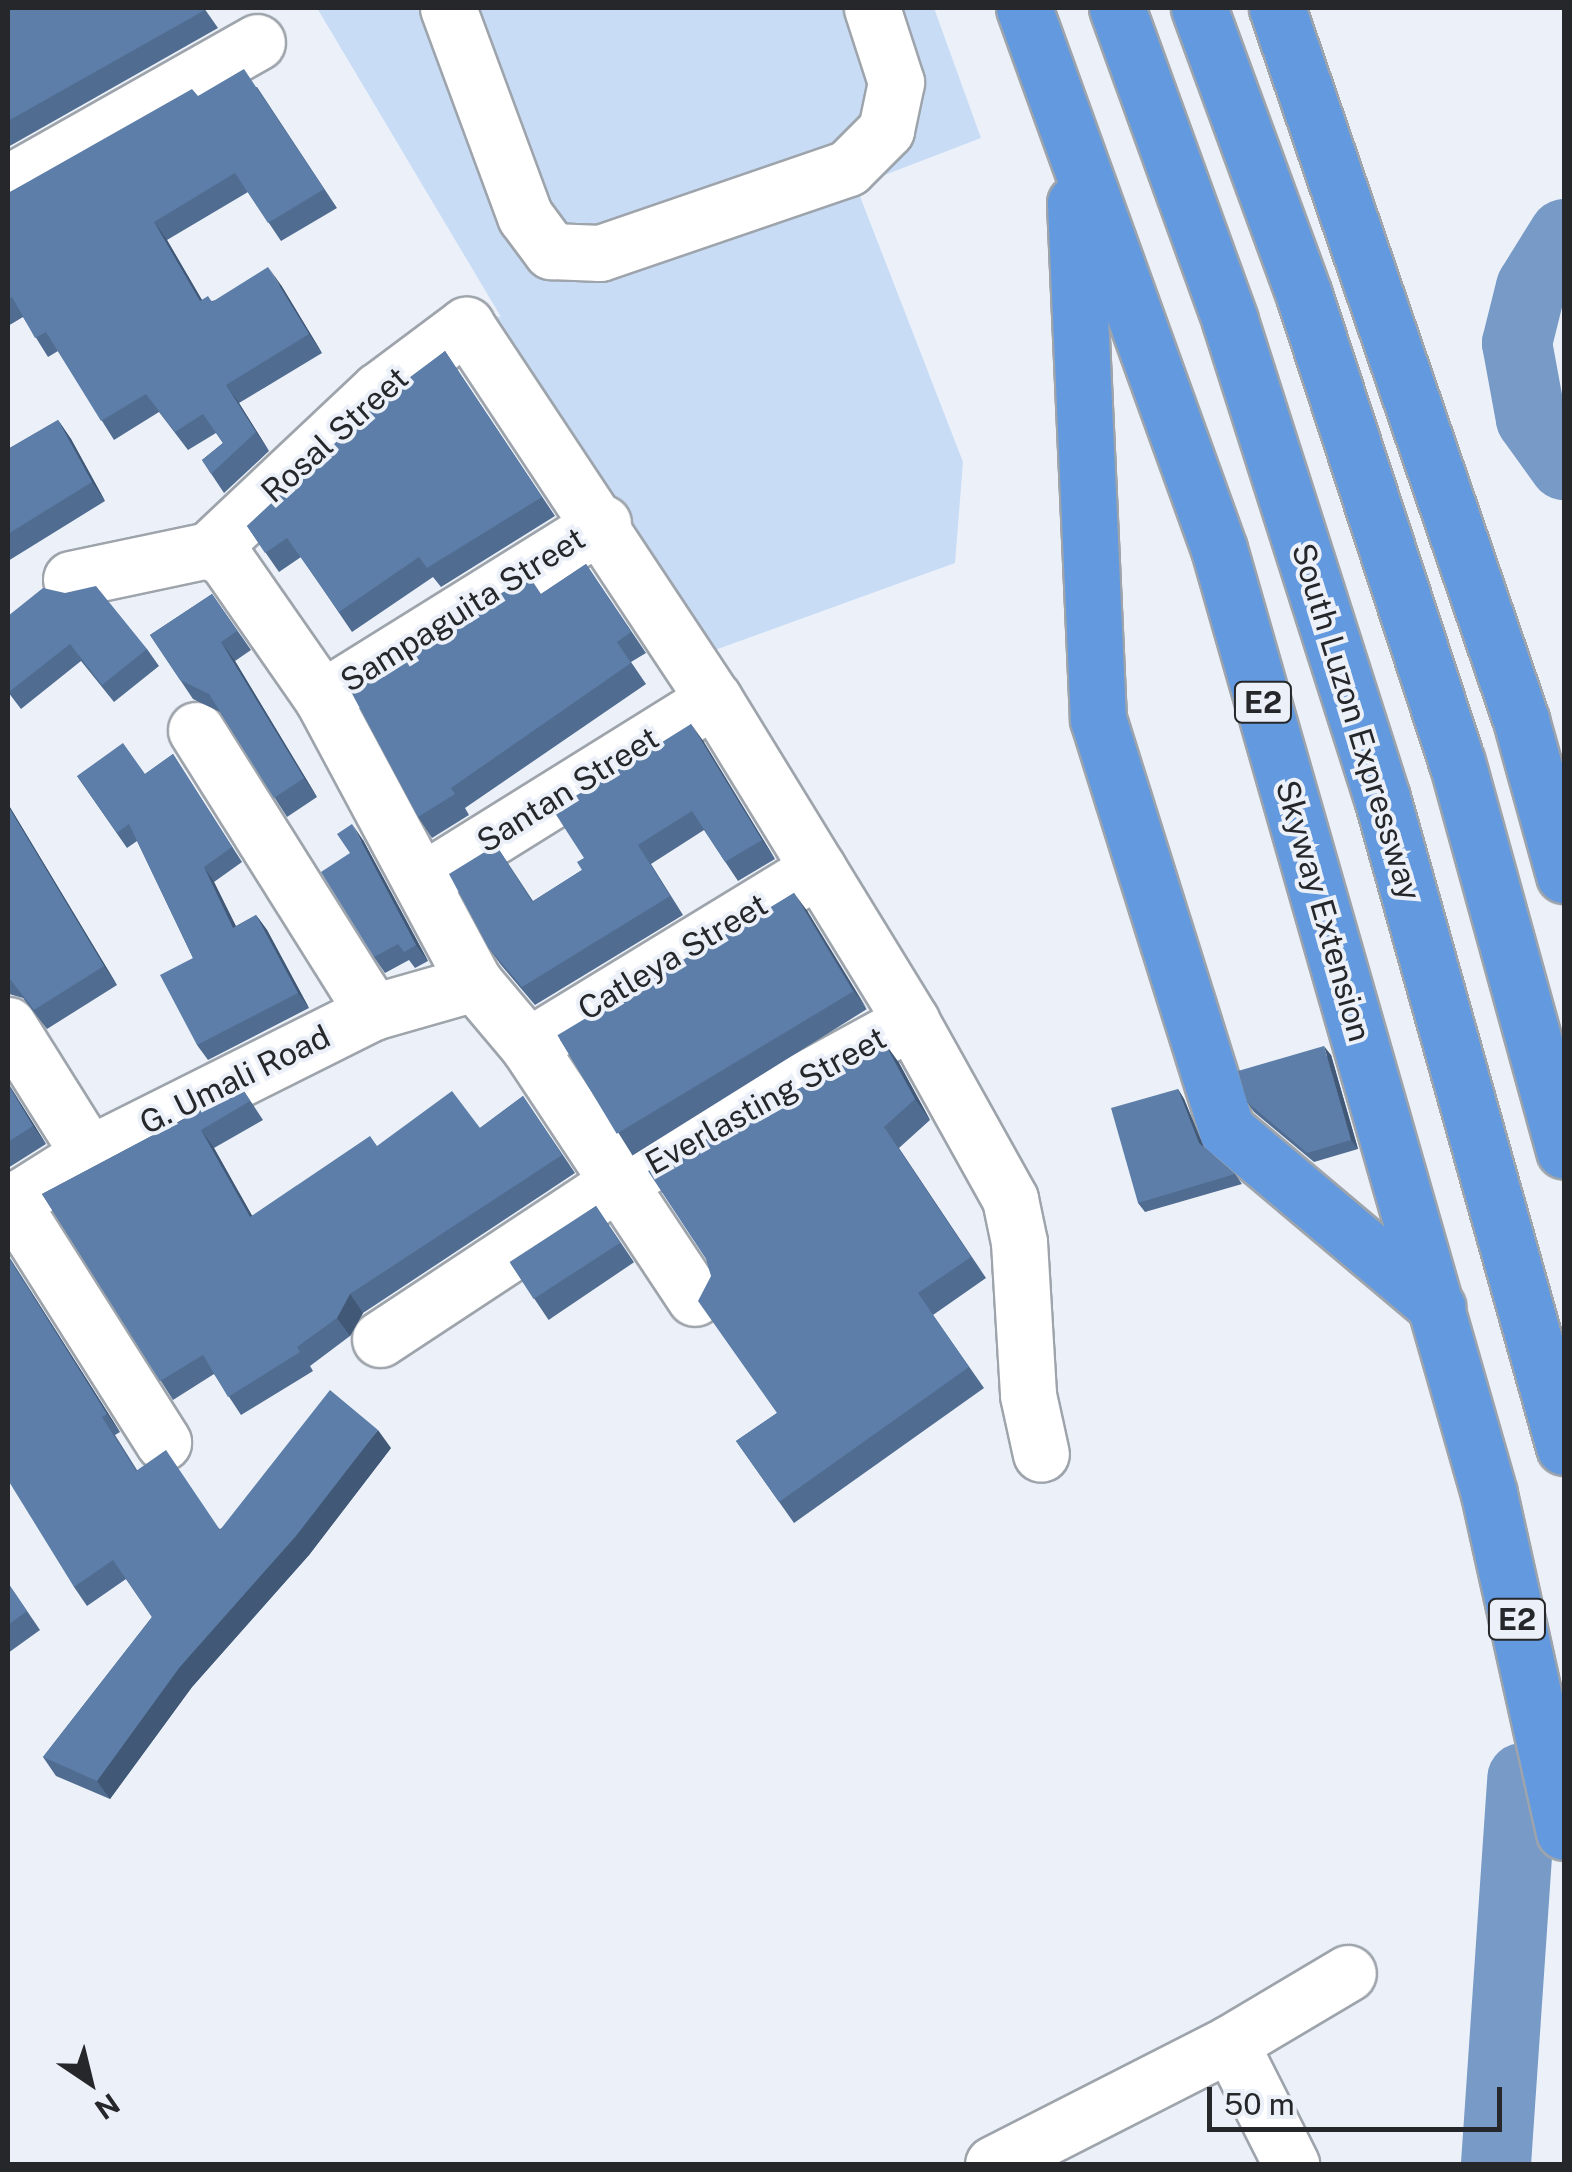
<!DOCTYPE html>
<style>
body{margin:0}
#map{position:relative;width:1572px;height:2172px;overflow:hidden;background:#ecf1f9;font-family:"Public Sans",sans-serif}
div>[style]{position:absolute}
[style*='--x']{left:calc(var(--x)*1px);top:calc(var(--y)*1px);width:calc(var(--w)*1px);rotate:calc(var(--a)*1deg)}
.green>*{inset:0;background:#c9dcf6}
.river>*{height:70px;margin:-35px;padding:0 35px;transform-origin:35px;border-radius:35px;background:#789ac6}
.roads{filter:drop-shadow(2px 0 #9ea4ab) drop-shadow(-2px 0 #9ea4ab) drop-shadow(0 2px #9ea4ab) drop-shadow(0 -2px #9ea4ab)}
.minor>*{height:55px;margin:-27.5px;padding:0 27.5px;transform-origin:27.5px;border-radius:27.5px;background:#fff}
.highway>*{height:55px;margin:-27.5px;padding:0 27.5px;transform-origin:27.5px;border-radius:27.5px;background:#6399de}
.wall>*{inset:0;background:#506c90;transform-origin:0 0}
.shaded-wall>*{inset:0;background:#415876}
.building>*{inset:0;background:#5d7ea8;transform-origin:0 0}
span{translate:-50% -50%;white-space:nowrap;text-align:center;line-height:1.15;-webkit-text-stroke:8px #ecf1f9;paint-order:stroke}
.shield-label span{padding:2px 8px;background:#ecf1f9;border:2px solid;border-radius:8px;-webkit-text-stroke-width:0}
.shield-label{font-size:30px;color:#25272a;font-weight:700}
.street-label{font-size:32px;color:#25272a}
.frame{position:absolute;inset:0;border:10px solid #25272a;pointer-events:none}
.north{position:absolute;left:40px;top:2032px;width:100px;height:100px;-webkit-text-stroke:8px #ecf1f9;paint-order:stroke;rotate:145deg;font-size:28px;font-weight:700;line-height:40px;text-align:center;color:#25272a}
.north::after{content:'';display:block;margin:auto;width:35px;height:45px;background:#25272a;clip-path:polygon(50% 0,100% 100%,50% 72%,0 100%)}
.scale{position:absolute;left:1207px;top:2087px;width:295px;height:45px;box-sizing:border-box;border:5px solid #25272a;border-top:0;padding-left:12px;font-size:30px;line-height:35px;white-space:nowrap;color:#25272a;-webkit-text-stroke:8px #ecf1f9;paint-order:stroke}
</style>
<div id="map">
<div class="green">
<i style="clip-path:polygon(317px 8px,934px 8px,981px 138px,856px 186px,963px 462px,955px 563px,715px 650px,469px 311px,501px 317px)"></i>
</div>
<div class="river">
<i style="--x:1564;--y:234;--w:62;--a:121.9"></i>
<i style="--x:1531;--y:287;--w:58;--a:104"></i>
<i style="--x:1517;--y:343;--w:77;--a:79.6"></i>
<i style="--x:1531;--y:419;--w:57;--a:54.3"></i>
<i style="--x:1496;--y:2164;--w:387;--a:-86.1"></i>
</div>
<div class="roads">
<div class="minor">
<i style="--x:448;--y:8;--w:222;--a:69.7"></i>
<i style="--x:525;--y:216;--w:44;--a:53.4"></i>
<i style="--x:551;--y:251;--w:49;--a:2.3"></i>
<i style="--x:600;--y:253;--w:262;--a:-18.9"></i>
<i style="--x:848;--y:168;--w:54;--a:-45"></i>
<i style="--x:886;--y:130;--w:49;--a:-78.2"></i>
<i style="--x:896;--y:82;--w:78;--a:-108"></i>
<i style="--x:8;--y:183;--w:286;--a:-29.5"></i>
<i style="--x:209;--y:550;--w:233;--a:-43.3"></i>
<i style="--x:379;--y:390;--w:109;--a:-36.8"></i>
<i style="--x:466;--y:325;--w:449;--a:56.5"></i>
<i style="--x:714;--y:699;--w:377;--a:58.5"></i>
<i style="--x:911;--y:1021;--w:204;--a:60.9"></i>
<i style="--x:1010;--y:1199;--w:44;--a:78.2"></i>
<i style="--x:1019;--y:1242;--w:153;--a:86.6"></i>
<i style="--x:1028;--y:1395;--w:60;--a:77.6"></i>
<i style="--x:71;--y:579;--w:141;--a:-11.9"></i>
<i style="--x:209;--y:550;--w:20;--a:30"></i>
<i style="--x:226;--y:560;--w:168;--a:55.2"></i>
<i style="--x:322;--y:698;--w:323;--a:61.8"></i>
<i style="--x:475;--y:983;--w:82;--a:49.9"></i>
<i style="--x:528;--y:1046;--w:302;--a:56.5"></i>
<i style="--x:322;--y:698;--w:331;--a:-31.9"></i>
<i style="--x:196;--y:730;--w:333;--a:57.9"></i>
<i style="--x:422;--y:881;--w:344;--a:-31.9"></i>
<i style="--x:8;--y:1025;--w:152;--a:57.9"></i>
<i style="--x:528;--y:1046;--w:340;--a:-31.4"></i>
<i style="--x:12;--y:1203;--w:283;--a:57.7"></i>
<i style="--x:8;--y:1205;--w:96;--a:-32.2"></i>
<i style="--x:89;--y:1154;--w:318;--a:-26.6"></i>
<i style="--x:373;--y:1012;--w:106;--a:-15.9"></i>
<i style="--x:380;--y:1339;--w:289;--a:-33.4"></i>
<i style="--x:621;--y:1180;--w:331;--a:-28.7"></i>
<i style="--x:1230;--y:2043;--w:136;--a:63.2"></i>
<i style="--x:993;--y:2164;--w:266;--a:-27"></i>
<i style="--x:1230;--y:2043;--w:137;--a:-30.7"></i>
</div>
<div class="highway">
<i style="--x:1024;--y:8;--w:575;--a:70.18"></i>
<i style="--x:1219;--y:549;--w:983;--a:74.05"></i>
<i style="--x:1489;--y:1494;--w:346;--a:77.5"></i>
<i style="--x:1117;--y:8;--w:333;--a:70.1"></i>
<i style="--x:1230;--y:321;--w:501;--a:72.33"></i>
<i style="--x:1382;--y:798;--w:674;--a:74.33"></i>
<i style="--x:1199;--y:8;--w:306;--a:69.9"></i>
<i style="--x:1304;--y:295;--w:491;--a:71.9"></i>
<i style="--x:1457;--y:762;--w:403;--a:74.6"></i>
<i style="--x:1277;--y:8;--w:753;--a:71.08"></i>
<i style="--x:1521;--y:720;--w:161;--a:74.5"></i>
<i style="--x:1075;--y:203;--w:517;--a:87.45"></i>
<i style="--x:1098;--y:719;--w:431;--a:72.6"></i>
<i style="--x:1227;--y:1130;--w:275;--a:40.1"></i>
</div>
</div>
<div class="wall">
<i style="clip-path:polygon(8px 8px,204px 8px,218px 28px,8px 147px)"></i>
<i style="clip-path:polygon(257px 87px,337px 208px,281px 241px,248px 192px,167px 240px,202px 300px,212px 301px,281px 285px,322px 353px,239px 403px,269px 451px,224px 493px,202px 460px,223px 443px,216px 433px,188px 450px,159px 412px,114px 440px,58px 351px,48px 357px,23px 317px,8px 326px,8px 192px,10px 192px,198px 96px)"></i>
<i style="clip-path:polygon(445px 351px,555px 516px,441px 587px,433px 577px,352px 632px,301px 557px,279px 572px,247px 526px)"></i>
<i style="clip-path:polygon(58px 420px,71px 439px,105px 501px,8px 561px,8px 449px)"></i>
<i style="clip-path:polygon(586px 564px,646px 653px,631px 662px,646px 684px,465px 808px,469px 815px,432px 838px,418px 817px,541px 594px)"></i>
<i style="clip-path:polygon(212px 594px,251px 650px,235px 661px,317px 797px,287px 817px,220px 712px,193px 699px,150px 635px)"></i>
<i style="clip-path:polygon(8px 616px,147px 649px,159px 666px,114px 702px,81px 661px,21px 709px,8px 692px)"></i>
<i style="clip-path:polygon(691px 724px,775px 859px,738px 881px,704px 830px,651px 864px,683px 915px,535px 1005px,501px 965px,488px 947px,496px 845px,533px 901px,582px 870px,584px 858px)"></i>
<i style="clip-path:polygon(173px 754px,242px 862px,214px 882px,236px 926px,256px 915px,267px 930px,309px 1008px,208px 1060px,197px 1045px,193px 958px,137px 841px,127px 848px,77px 776px,145px 774px)"></i>
<i style="clip-path:polygon(8px 804px,117px 985px,47px 1029px,23px 998px,9px 994px,8px 992px)"></i>
<i style="clip-path:polygon(363px 840px,428px 961px,415px 968px,409px 960px,385px 973px,374px 957px,350px 853px)"></i>
<i style="left:794px;top:893px;width:137px;height:276px;rotate:58deg"></i>
<i style="clip-path:polygon(884px 1042px,899px 1063px,930px 1120px,899px 1148px,986px 1278px,933px 1315px,984px 1388px,794px 1523px,736px 1441px,777px 1413px)"></i>
<i style="clip-path:polygon(1331px 1055px,1358px 1149px,1314px 1162px,1254px 1112px,1247px 1102px)"></i>
<i style="clip-path:polygon(8px 1083px,46px 1144px,8px 1168px)"></i>
<i style="clip-path:polygon(242px 1088px,263px 1120px,214px 1148px,252px 1216px,377px 1146px,480px 1128px,523px 1096px,575px 1173px,363px 1313px,350px 1336px,310px 1366px,313px 1371px,241px 1415px,214px 1374px,173px 1400px,42px 1194px)"></i>
<i style="clip-path:polygon(1178px 1089px,1184px 1099px,1204px 1147px,1235px 1174px,1242px 1184px,1145px 1212px,1138px 1203px)"></i>
<i style="left:596px;top:1206px;width:68px;height:103px;rotate:56deg"></i>
<i style="clip-path:polygon(8px 1255px,120px 1432px,115px 1435px,137px 1470px,220px 1529px,391px 1448px,309px 1555px,192px 1687px,110px 1799px,56px 1776px,43px 1757px,152px 1617px,126px 1579px,87px 1606px,74px 1587px)"></i>
<i style="clip-path:polygon(8px 1583px,40px 1630px,8px 1653px)"></i>
</div>
<div class="shaded-wall">
<i style="clip-path:polygon(154px 222px,167px 240px,213px 319px,200px 301px)"></i>
<i style="clip-path:polygon(268px 267px,281px 285px,322px 353px,309px 334px)"></i>
<i style="clip-path:polygon(226px 385px,239px 403px,269px 451px,256px 432px)"></i>
<i style="clip-path:polygon(58px 420px,71px 439px,105px 501px,92px 482px)"></i>
<i style="clip-path:polygon(221px 642px,235px 661px,317px 797px,304px 778px)"></i>
<i style="clip-path:polygon(691px 724px,704px 742px,775px 859px,762px 840px)"></i>
<i style="clip-path:polygon(8px 804px,117px 985px,104px 966px,8px 806px)"></i>
<i style="clip-path:polygon(352px 824px,363px 840px,428px 961px,416px 945px)"></i>
<i style="clip-path:polygon(204px 867px,214px 882px,244px 943px,233px 928px)"></i>
<i style="clip-path:polygon(794px 893px,808px 912px,867px 1009px,854px 991px)"></i>
<i style="clip-path:polygon(256px 915px,267px 930px,309px 1008px,298px 993px)"></i>
<i style="clip-path:polygon(884px 1042px,899px 1063px,930px 1120px,915px 1099px)"></i>
<i style="clip-path:polygon(1324px 1046px,1331px 1055px,1358px 1149px,1351px 1140px)"></i>
<i style="clip-path:polygon(8px 1083px,46px 1144px,33px 1126px)"></i>
<i style="clip-path:polygon(1178px 1089px,1184px 1099px,1206px 1153px,1199px 1143px)"></i>
<i style="clip-path:polygon(201px 1130px,214px 1148px,263px 1235px,250px 1217px)"></i>
<i style="clip-path:polygon(8px 1255px,120px 1432px,107px 1414px)"></i>
<i style="clip-path:polygon(350px 1294px,363px 1313px,350px 1336px,337px 1318px)"></i>
<i style="clip-path:polygon(378px 1430px,391px 1448px,309px 1555px,192px 1687px,110px 1799px,97px 1781px,179px 1668px)"></i>
</div>
<div class="building">
<i style="clip-path:polygon(8px 8px,204px 8px,205px 10px,8px 121px)"></i>
<i style="clip-path:polygon(244px 69px,324px 189px,268px 223px,235px 173px,154px 222px,200px 301px,208px 296px,212px 302px,268px 267px,309px 334px,226px 385px,256px 432px,211px 474px,202px 460px,223px 443px,203px 414px,175px 432px,146px 394px,101px 421px,46px 332px,35px 338px,12px 297px,8px 300px,8px 192px,10px 192px,192px 89px,198px 96px)"></i>
<i style="clip-path:polygon(445px 351px,542px 497px,427px 568px,419px 557px,339px 612px,287px 538px,265px 553px,247px 526px,386px 395px)"></i>
<i style="clip-path:polygon(58px 420px,92px 482px,8px 534px,8px 449px)"></i>
<i style="clip-path:polygon(586px 564px,631px 632px,617px 642px,631px 663px,451px 788px,455px 794px,418px 817px,349px 688px,529px 576px,541px 594px)"></i>
<i style="clip-path:polygon(96px 586px,147px 649px,102px 685px,70px 644px,9px 692px,8px 690px,8px 616px,43px 588px,65px 593px)"></i>
<i style="clip-path:polygon(212px 594px,237px 631px,221px 642px,304px 778px,274px 798px,209px 694px,180px 680px,150px 635px)"></i>
<i style="clip-path:polygon(691px 724px,762px 840px,725px 862px,692px 811px,638px 845px,670px 896px,522px 987px,488px 947px,449px 874px,496px 845px,532px 902px,582px 870px,577px 862px,584px 858px,553px 810px)"></i>
<i style="clip-path:polygon(123px 743px,145px 774px,173px 754px,232px 847px,204px 867px,233px 928px,256px 915px,298px 993px,197px 1045px,160px 975px,193px 958px,129px 824px,117px 833px,77px 776px)"></i>
<i style="clip-path:polygon(8px 806px,104px 966px,34px 1010px,10px 979px,8px 979px)"></i>
<i style="clip-path:polygon(352px 824px,416px 945px,404px 952px,398px 944px,374px 957px,321px 872px,350px 853px,337px 834px)"></i>
<i style="left:794px;top:893px;width:115px;height:276px;rotate:59deg"></i>
<i style="clip-path:polygon(884px 1042px,915px 1099px,884px 1127px,971px 1257px,918px 1293px,969px 1367px,779px 1502px,736px 1441px,777px 1413px,698px 1301px,711px 1276px,706px 1259px,648px 1171px)"></i>
<i style="clip-path:polygon(1324px 1046px,1351px 1140px,1307px 1153px,1247px 1102px,1238px 1071px)"></i>
<i style="clip-path:polygon(8px 1085px,33px 1126px,8px 1142px)"></i>
<i style="clip-path:polygon(242px 1088px,250px 1101px,201px 1130px,250px 1217px,370px 1136px,377px 1146px,452px 1091px,480px 1128px,523px 1096px,562px 1155px,350px 1294px,337px 1318px,297px 1347px,300px 1352px,228px 1397px,203px 1355px,160px 1381px,42px 1194px)"></i>
<i style="clip-path:polygon(1178px 1089px,1199px 1143px,1235px 1174px,1138px 1203px,1111px 1108px)"></i>
<i style="left:596px;top:1206px;width:44px;height:103px;rotate:57deg"></i>
<i style="clip-path:polygon(8px 1257px,107px 1414px,102px 1417px,136px 1471px,166px 1450px,220px 1530px,330px 1390px,378px 1430px,296px 1536px,179px 1668px,97px 1781px,43px 1757px,152px 1617px,113px 1560px,74px 1587px,8px 1480px)"></i>
<i style="clip-path:polygon(8px 1583px,27px 1611px,8px 1625px)"></i>
</div>
<div class="shield-label">
<span style="left:1263px;top:702px">E2</span>
<span style="left:1517px;top:1619px">E2</span>
</div>
<div class="street-label">
<span style="left:335px;top:435px;rotate:-42deg">Rosal Street</span>
<span style="left:463px;top:610px;rotate:-32deg">Sampaguita Street</span>
<span style="left:1356px;top:722px;rotate:73deg">South Luzon Expressway</span>
<span style="left:568px;top:790px;rotate:-32deg">Santan Street</span>
<span style="left:1323px;top:911px;rotate:74deg">Skyway Extension</span>
<span style="left:673px;top:957px;rotate:-31deg">Catleya Street</span>
<span style="left:235px;top:1080px;rotate:-26deg">G. Umali Road</span>
<span style="left:766px;top:1101px;rotate:-29deg">Everlasting Street</span>
</div>
<div class="frame"></div>
<div class="north">N</div>
<div class="scale">50 m</div>
</div>
